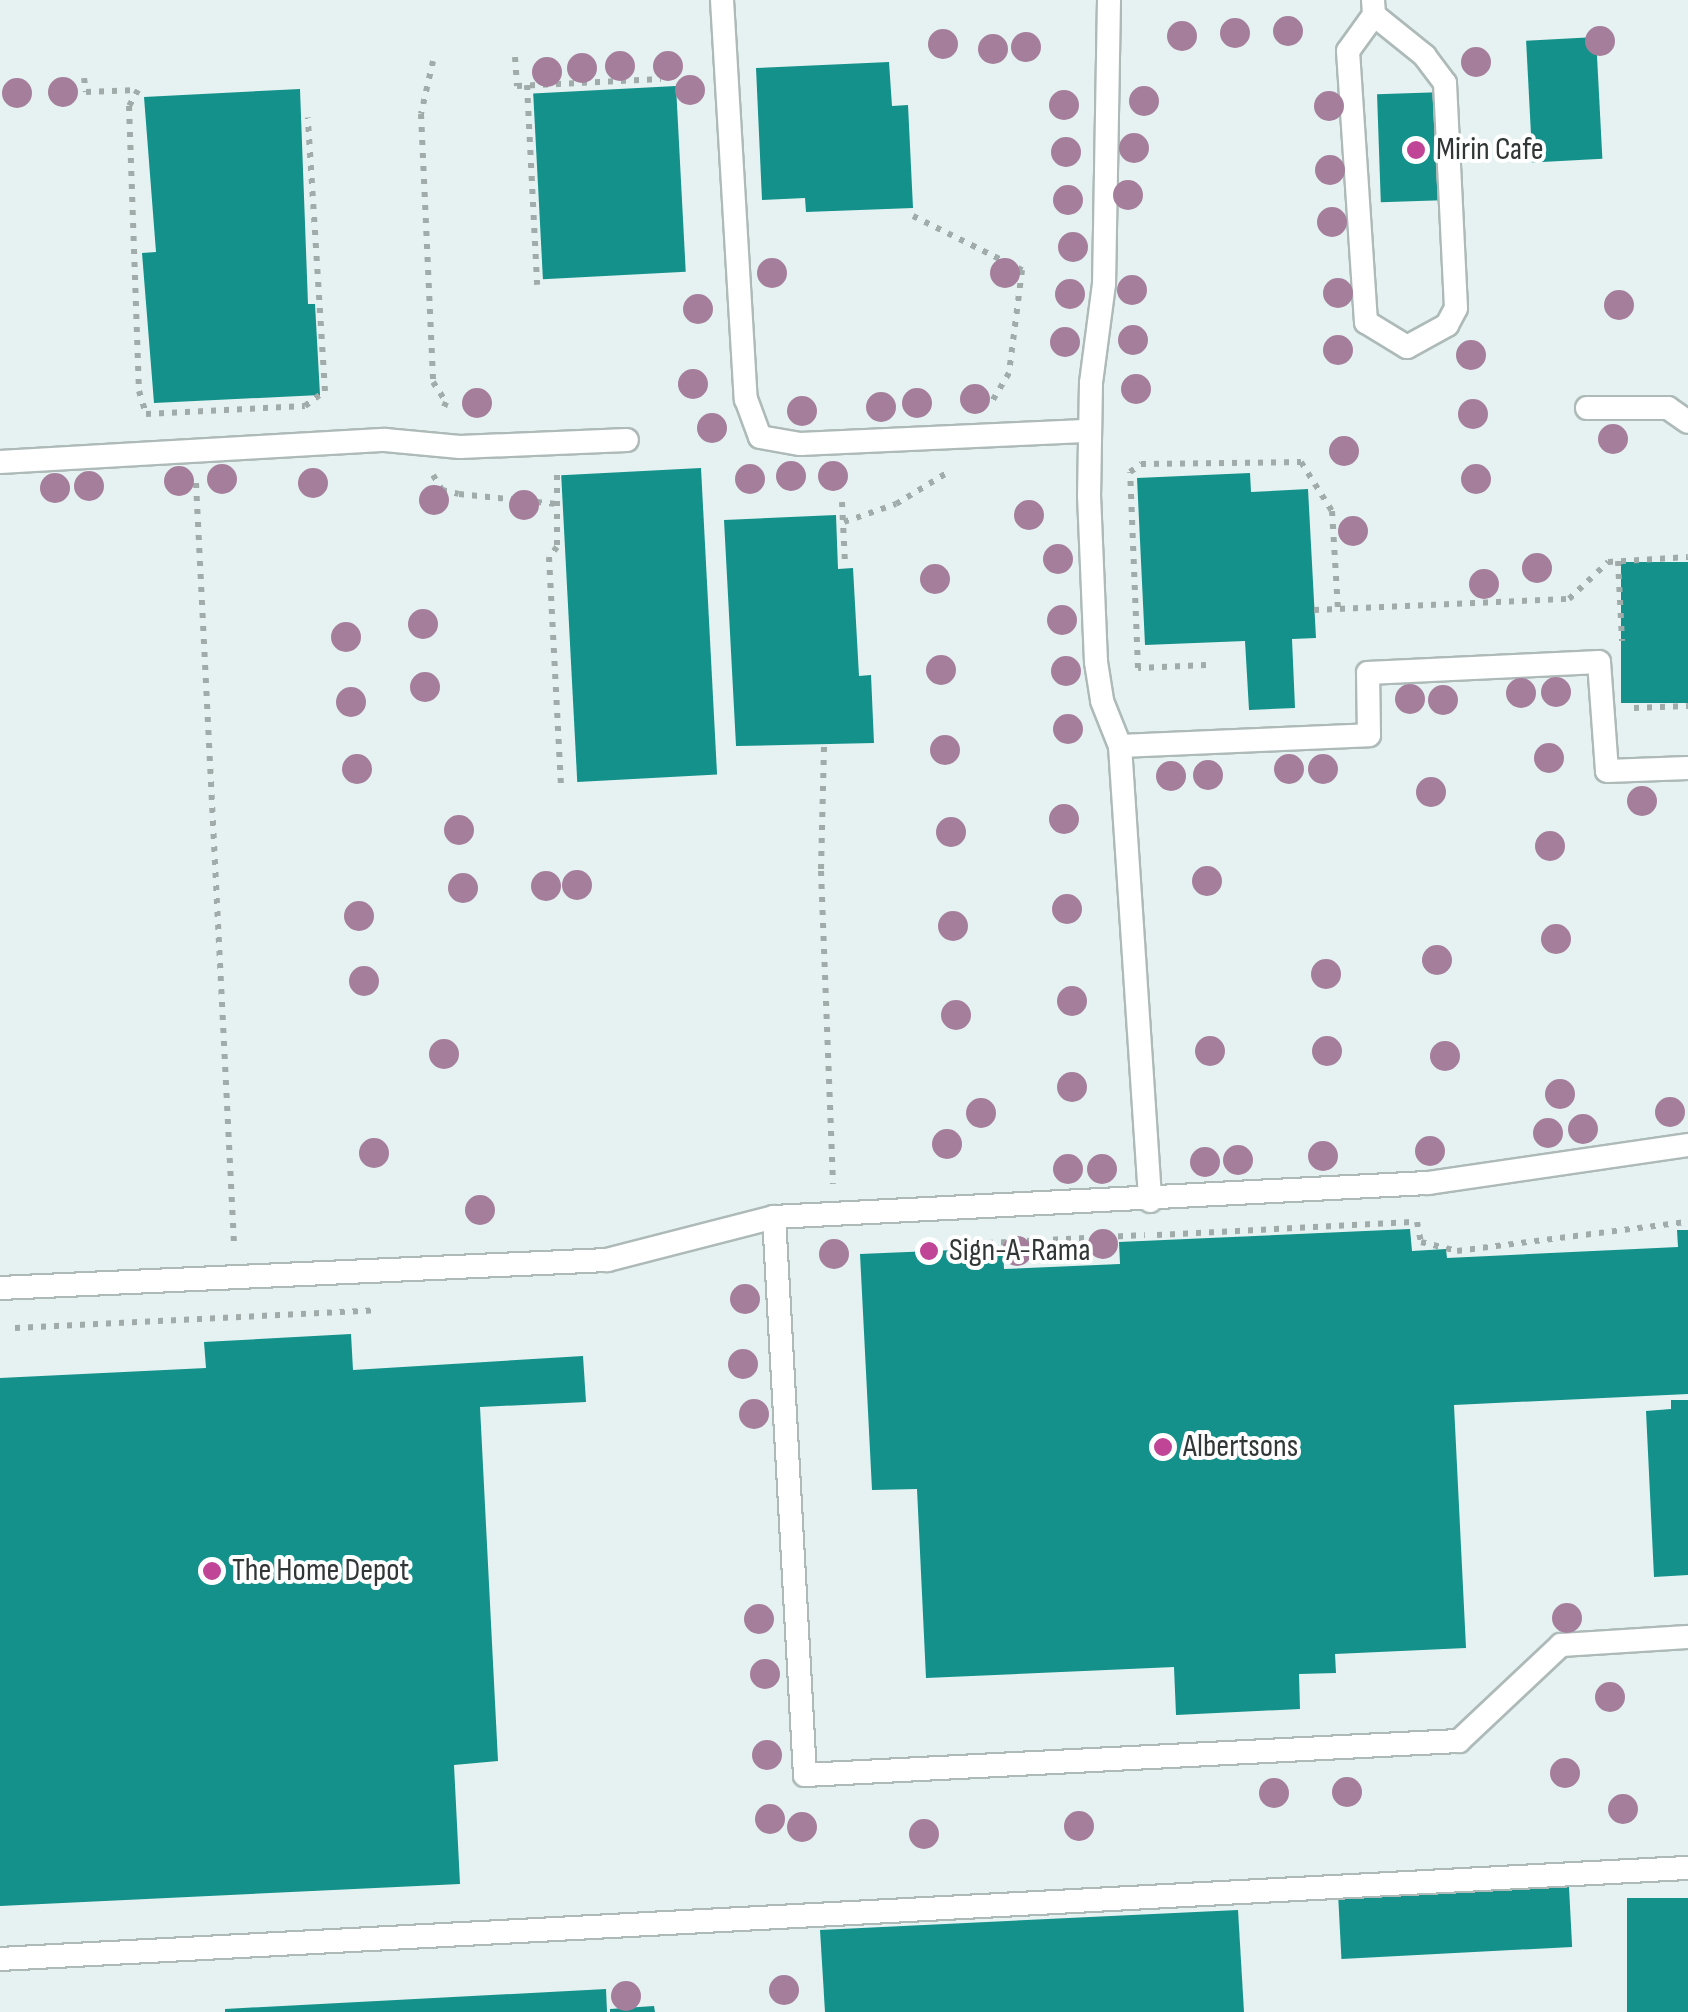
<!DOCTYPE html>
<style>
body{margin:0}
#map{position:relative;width:1688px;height:2012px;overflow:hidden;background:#e5f2f1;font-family:"Sofia Sans Condensed",sans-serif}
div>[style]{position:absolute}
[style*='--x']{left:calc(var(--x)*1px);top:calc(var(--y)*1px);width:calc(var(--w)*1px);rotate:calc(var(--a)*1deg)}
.building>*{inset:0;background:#14918a;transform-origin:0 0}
.path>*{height:6px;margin-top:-3px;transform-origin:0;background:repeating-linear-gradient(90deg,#a0abaa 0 5px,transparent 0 13px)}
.roads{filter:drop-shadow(2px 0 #adbab8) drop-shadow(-2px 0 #adbab8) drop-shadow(0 2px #adbab8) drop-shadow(0 -2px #adbab8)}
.lane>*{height:22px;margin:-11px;padding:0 11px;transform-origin:11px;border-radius:11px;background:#fff}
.trees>*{width:30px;height:30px;margin:-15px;border-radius:50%;background:#a57e9c}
.dots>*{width:28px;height:28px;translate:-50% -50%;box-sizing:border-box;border:5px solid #fff;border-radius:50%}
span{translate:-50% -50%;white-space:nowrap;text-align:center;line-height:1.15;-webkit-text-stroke:8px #fff;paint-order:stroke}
.poi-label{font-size:32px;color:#313736}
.left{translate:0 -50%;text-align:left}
</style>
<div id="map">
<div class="building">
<i style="left:1596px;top:37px;width:122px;height:70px;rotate:87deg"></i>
<i style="clip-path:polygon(889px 62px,892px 106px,908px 105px,913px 208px,806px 212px,805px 198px,762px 200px,756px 68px)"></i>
<i style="left:676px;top:86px;width:186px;height:143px;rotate:87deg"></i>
<i style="clip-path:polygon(300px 89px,308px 304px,315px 304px,320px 395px,154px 403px,142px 253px,156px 252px,144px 97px)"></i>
<i style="left:1445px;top:92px;width:108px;height:68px;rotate:88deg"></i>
<i style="left:701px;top:468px;width:307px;height:140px;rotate:87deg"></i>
<i style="clip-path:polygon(1250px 473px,1251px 492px,1308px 489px,1316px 638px,1292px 639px,1295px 708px,1249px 710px,1245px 641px,1145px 645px,1137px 478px)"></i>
<i style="clip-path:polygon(836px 515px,838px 569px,853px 568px,859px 676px,871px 675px,874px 743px,736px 746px,724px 520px)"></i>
<i style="left:1688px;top:562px;width:141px;height:67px;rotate:90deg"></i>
<i style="clip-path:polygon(1410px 1229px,1412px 1251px,1446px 1249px,1447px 1258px,1678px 1247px,1677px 1230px,1688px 1230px,1688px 1394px,1454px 1405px,1466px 1648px,1335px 1654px,1336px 1673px,1299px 1674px,1300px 1709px,1176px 1715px,1174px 1667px,926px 1678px,917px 1489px,872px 1490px,860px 1254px,1003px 1248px,1004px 1269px,1120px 1264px,1119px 1242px)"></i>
<i style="clip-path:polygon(351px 1334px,353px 1370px,583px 1356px,586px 1402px,480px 1407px,498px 1761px,454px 1765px,460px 1884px,0 1906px,0 1378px,206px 1368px,204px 1342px)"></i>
<i style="clip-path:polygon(1671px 1400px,1688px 1400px,1688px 1575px,1654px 1577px,1646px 1411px,1671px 1409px)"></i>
<i style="left:1569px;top:1887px;width:60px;height:231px;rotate:87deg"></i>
<i style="left:1688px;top:1898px;width:114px;height:61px;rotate:90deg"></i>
<i style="clip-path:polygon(1238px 1910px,1244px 2012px,825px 2012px,820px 1930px)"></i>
<i style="clip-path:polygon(606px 1989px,607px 2012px,225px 2012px,225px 2009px)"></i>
<i style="clip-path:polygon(654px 2006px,655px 2012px,610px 2012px,610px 2009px)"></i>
</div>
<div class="path">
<i style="--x:515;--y:57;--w:29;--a:86"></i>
<i style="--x:517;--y:86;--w:144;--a:-2.8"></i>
<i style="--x:433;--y:61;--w:54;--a:102.8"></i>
<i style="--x:421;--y:114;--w:268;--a:87.4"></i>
<i style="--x:433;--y:382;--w:24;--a:57"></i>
<i style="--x:446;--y:402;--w:12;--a:110"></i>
<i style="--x:84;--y:78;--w:14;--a:82"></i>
<i style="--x:86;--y:92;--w:52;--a:-2.2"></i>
<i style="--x:138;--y:90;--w:18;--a:119"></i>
<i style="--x:129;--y:106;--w:285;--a:88"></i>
<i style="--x:139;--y:391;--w:24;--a:73"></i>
<i style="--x:146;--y:414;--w:159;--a:-2.9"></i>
<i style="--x:305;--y:406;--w:25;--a:-37"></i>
<i style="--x:325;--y:391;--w:274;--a:-93.6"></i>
<i style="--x:527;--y:85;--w:200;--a:87.1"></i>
<i style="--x:913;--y:216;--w:122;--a:26.4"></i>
<i style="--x:1022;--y:270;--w:104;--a:97.2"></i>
<i style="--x:1009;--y:373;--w:37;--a:121"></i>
<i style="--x:433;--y:475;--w:17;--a:59"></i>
<i style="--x:442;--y:490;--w:17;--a:13"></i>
<i style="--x:459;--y:494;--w:98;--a:5.9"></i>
<i style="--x:557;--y:475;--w:72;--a:90"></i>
<i style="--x:557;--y:547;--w:13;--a:129"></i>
<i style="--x:549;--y:557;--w:228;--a:87"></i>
<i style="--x:196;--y:483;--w:762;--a:87.14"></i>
<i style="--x:842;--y:502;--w:62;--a:87.2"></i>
<i style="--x:844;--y:522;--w:55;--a:-19.1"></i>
<i style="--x:896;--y:504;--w:63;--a:-31.4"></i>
<i style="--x:1618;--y:561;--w:80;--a:87.1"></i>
<i style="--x:1314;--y:610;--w:255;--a:-2.5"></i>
<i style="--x:1569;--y:599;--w:54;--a:-43.5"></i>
<i style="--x:1608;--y:562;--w:80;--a:-3.6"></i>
<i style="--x:1206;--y:665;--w:68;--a:177.5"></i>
<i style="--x:1138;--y:668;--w:196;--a:-92.3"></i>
<i style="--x:1130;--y:472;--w:14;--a:-36"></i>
<i style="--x:1141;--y:464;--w:160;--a:-0.7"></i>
<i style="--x:1301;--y:462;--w:58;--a:57.7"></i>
<i style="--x:1332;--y:511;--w:99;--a:86.5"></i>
<i style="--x:1634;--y:708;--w:54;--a:-2.1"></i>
<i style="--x:824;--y:747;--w:124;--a:91.4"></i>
<i style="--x:821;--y:871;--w:313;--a:87.8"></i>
<i style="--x:1157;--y:1235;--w:260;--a:-2.9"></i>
<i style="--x:1417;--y:1222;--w:20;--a:79"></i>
<i style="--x:1421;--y:1242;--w:37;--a:14"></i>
<i style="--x:1457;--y:1251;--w:233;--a:-7.2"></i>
<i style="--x:988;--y:1243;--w:157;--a:-2.9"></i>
<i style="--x:15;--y:1328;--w:362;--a:-2.8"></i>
</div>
<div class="roads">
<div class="lane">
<i style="--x:722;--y:0;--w:400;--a:86.6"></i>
<i style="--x:746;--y:399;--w:40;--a:69.8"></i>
<i style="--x:760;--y:437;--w:41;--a:9.9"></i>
<i style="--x:800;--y:444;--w:290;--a:-2.6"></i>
<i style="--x:1109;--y:0;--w:284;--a:91"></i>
<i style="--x:1104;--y:284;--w:100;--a:97.5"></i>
<i style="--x:1091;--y:383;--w:112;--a:91"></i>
<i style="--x:1089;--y:495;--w:167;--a:87.6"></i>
<i style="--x:1096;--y:662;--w:39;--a:81"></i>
<i style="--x:1102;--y:701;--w:48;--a:68.2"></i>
<i style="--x:1120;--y:746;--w:456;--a:86.2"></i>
<i style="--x:1373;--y:0;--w:15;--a:86"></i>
<i style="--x:1374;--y:15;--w:44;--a:125.8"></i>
<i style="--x:1348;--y:51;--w:272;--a:86.2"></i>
<i style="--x:1366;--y:322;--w:48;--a:31.4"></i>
<i style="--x:1407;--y:347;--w:46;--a:-28.8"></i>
<i style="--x:1447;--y:325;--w:19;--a:-62"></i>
<i style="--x:1456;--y:308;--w:225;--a:-92.8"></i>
<i style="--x:1445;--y:83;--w:34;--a:-127"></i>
<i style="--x:1425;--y:56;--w:65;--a:-141.2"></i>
<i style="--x:1587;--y:408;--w:81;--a:0"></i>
<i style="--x:1668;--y:408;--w:24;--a:35"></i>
<i style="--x:0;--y:462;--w:386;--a:-3.3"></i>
<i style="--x:385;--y:440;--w:75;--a:5.3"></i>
<i style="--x:460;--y:447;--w:167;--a:-2.4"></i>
<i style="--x:1120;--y:746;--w:249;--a:-2.5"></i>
<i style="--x:1369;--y:735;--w:62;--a:-90.9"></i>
<i style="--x:1368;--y:673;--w:231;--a:-2.7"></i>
<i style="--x:1599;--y:662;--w:109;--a:85.8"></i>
<i style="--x:1607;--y:771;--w:81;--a:-2.1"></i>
<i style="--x:774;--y:1217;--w:559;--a:86.82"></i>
<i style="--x:805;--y:1775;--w:655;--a:-2.98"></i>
<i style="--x:1459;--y:1741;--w:140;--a:-43.3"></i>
<i style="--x:1561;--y:1645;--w:127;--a:-3.6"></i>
<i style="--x:0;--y:1288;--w:608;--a:-2.64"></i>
<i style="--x:607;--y:1260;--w:172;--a:-14.4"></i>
<i style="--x:774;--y:1217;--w:655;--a:-2.98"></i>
<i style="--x:1428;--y:1183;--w:263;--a:-8.3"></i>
<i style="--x:0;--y:1959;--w:1690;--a:-3.09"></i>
</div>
</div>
<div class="trees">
<i style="left:1288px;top:31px"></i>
<i style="left:1235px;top:33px"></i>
<i style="left:1182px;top:36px"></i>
<i style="left:1600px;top:41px"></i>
<i style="left:943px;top:44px"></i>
<i style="left:1026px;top:47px"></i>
<i style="left:993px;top:49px"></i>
<i style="left:1476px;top:62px"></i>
<i style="left:620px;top:66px"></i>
<i style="left:668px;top:66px"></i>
<i style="left:582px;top:68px"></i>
<i style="left:547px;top:72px"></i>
<i style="left:690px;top:90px"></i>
<i style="left:63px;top:92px"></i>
<i style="left:17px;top:93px"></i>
<i style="left:1144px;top:101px"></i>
<i style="left:1064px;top:105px"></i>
<i style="left:1329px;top:106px"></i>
<i style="left:1134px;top:148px"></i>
<i style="left:1066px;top:152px"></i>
<i style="left:1330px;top:170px"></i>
<i style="left:1128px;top:195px"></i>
<i style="left:1068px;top:200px"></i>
<i style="left:1332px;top:222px"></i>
<i style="left:1073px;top:247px"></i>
<i style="left:772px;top:273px"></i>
<i style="left:1005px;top:273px"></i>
<i style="left:1132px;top:290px"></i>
<i style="left:1338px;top:293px"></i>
<i style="left:1070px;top:294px"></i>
<i style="left:1619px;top:305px"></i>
<i style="left:698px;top:309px"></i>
<i style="left:1133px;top:340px"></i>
<i style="left:1065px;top:342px"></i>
<i style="left:1338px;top:350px"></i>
<i style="left:1471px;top:355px"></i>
<i style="left:693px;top:384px"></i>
<i style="left:1136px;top:389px"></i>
<i style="left:975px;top:399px"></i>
<i style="left:477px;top:403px"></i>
<i style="left:917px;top:403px"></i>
<i style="left:881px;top:407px"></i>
<i style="left:802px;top:411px"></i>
<i style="left:1473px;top:414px"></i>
<i style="left:712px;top:428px"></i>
<i style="left:1613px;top:439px"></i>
<i style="left:1344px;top:451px"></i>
<i style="left:791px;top:476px"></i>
<i style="left:833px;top:476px"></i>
<i style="left:222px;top:479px"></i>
<i style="left:750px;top:479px"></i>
<i style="left:1476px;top:479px"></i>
<i style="left:179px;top:481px"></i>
<i style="left:313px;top:483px"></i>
<i style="left:89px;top:486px"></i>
<i style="left:55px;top:488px"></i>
<i style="left:434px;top:500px"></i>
<i style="left:524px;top:505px"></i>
<i style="left:1029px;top:515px"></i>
<i style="left:1353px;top:531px"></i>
<i style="left:1058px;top:559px"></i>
<i style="left:1537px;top:568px"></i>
<i style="left:935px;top:579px"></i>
<i style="left:1484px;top:584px"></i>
<i style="left:1062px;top:620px"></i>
<i style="left:423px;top:624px"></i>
<i style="left:346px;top:637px"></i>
<i style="left:941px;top:670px"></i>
<i style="left:1066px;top:671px"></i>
<i style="left:425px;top:687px"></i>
<i style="left:1556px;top:692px"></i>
<i style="left:1521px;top:693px"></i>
<i style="left:1410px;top:699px"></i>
<i style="left:1443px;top:700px"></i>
<i style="left:351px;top:702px"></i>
<i style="left:1068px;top:729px"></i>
<i style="left:945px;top:750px"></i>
<i style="left:1549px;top:758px"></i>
<i style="left:357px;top:769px"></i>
<i style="left:1289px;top:769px"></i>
<i style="left:1323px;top:769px"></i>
<i style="left:1208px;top:775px"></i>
<i style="left:1171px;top:776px"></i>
<i style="left:1431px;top:792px"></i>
<i style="left:1642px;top:801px"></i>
<i style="left:1064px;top:819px"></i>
<i style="left:459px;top:830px"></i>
<i style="left:951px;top:832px"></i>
<i style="left:1550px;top:846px"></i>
<i style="left:1207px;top:881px"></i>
<i style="left:577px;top:885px"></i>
<i style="left:546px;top:886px"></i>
<i style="left:463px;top:888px"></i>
<i style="left:1067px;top:909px"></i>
<i style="left:359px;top:916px"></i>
<i style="left:953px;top:926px"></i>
<i style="left:1556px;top:939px"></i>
<i style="left:1437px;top:960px"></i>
<i style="left:1326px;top:974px"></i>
<i style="left:364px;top:981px"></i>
<i style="left:1072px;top:1001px"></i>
<i style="left:956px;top:1015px"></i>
<i style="left:1210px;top:1051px"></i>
<i style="left:1327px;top:1051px"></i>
<i style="left:444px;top:1054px"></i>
<i style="left:1445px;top:1056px"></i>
<i style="left:1072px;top:1087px"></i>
<i style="left:1560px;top:1094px"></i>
<i style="left:1670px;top:1112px"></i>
<i style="left:981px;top:1113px"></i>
<i style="left:1583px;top:1129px"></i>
<i style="left:1548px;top:1133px"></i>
<i style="left:947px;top:1144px"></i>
<i style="left:1430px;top:1151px"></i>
<i style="left:374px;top:1153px"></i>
<i style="left:1323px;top:1156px"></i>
<i style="left:1238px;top:1160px"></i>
<i style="left:1205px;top:1162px"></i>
<i style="left:1068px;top:1169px"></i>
<i style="left:1102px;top:1169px"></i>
<i style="left:480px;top:1210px"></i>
<i style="left:1103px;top:1244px"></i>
<i style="left:1017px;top:1251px"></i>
<i style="left:834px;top:1254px"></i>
<i style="left:745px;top:1299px"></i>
<i style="left:743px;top:1364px"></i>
<i style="left:754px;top:1414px"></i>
<i style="left:1567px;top:1618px"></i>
<i style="left:759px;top:1619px"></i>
<i style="left:765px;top:1674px"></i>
<i style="left:1610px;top:1697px"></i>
<i style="left:767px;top:1755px"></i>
<i style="left:1565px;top:1773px"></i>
<i style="left:1347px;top:1792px"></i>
<i style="left:1274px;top:1793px"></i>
<i style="left:1623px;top:1809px"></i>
<i style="left:770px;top:1819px"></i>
<i style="left:1079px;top:1826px"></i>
<i style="left:802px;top:1827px"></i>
<i style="left:924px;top:1834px"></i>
<i style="left:784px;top:1990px"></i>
<i style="left:626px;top:1996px"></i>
</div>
<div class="dots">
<i style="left:1416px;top:150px;background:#c04597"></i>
<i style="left:929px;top:1251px;background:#c04597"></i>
<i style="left:1163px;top:1447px;background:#c04597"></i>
<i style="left:212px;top:1571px;background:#c04597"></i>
</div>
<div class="poi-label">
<span class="left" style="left:1436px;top:150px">Mirin Cafe</span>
<span class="left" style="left:949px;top:1251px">Sign-A-Rama</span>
<span class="left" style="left:1183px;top:1447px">Albertsons</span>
<span class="left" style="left:232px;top:1571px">The Home Depot</span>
</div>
</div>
